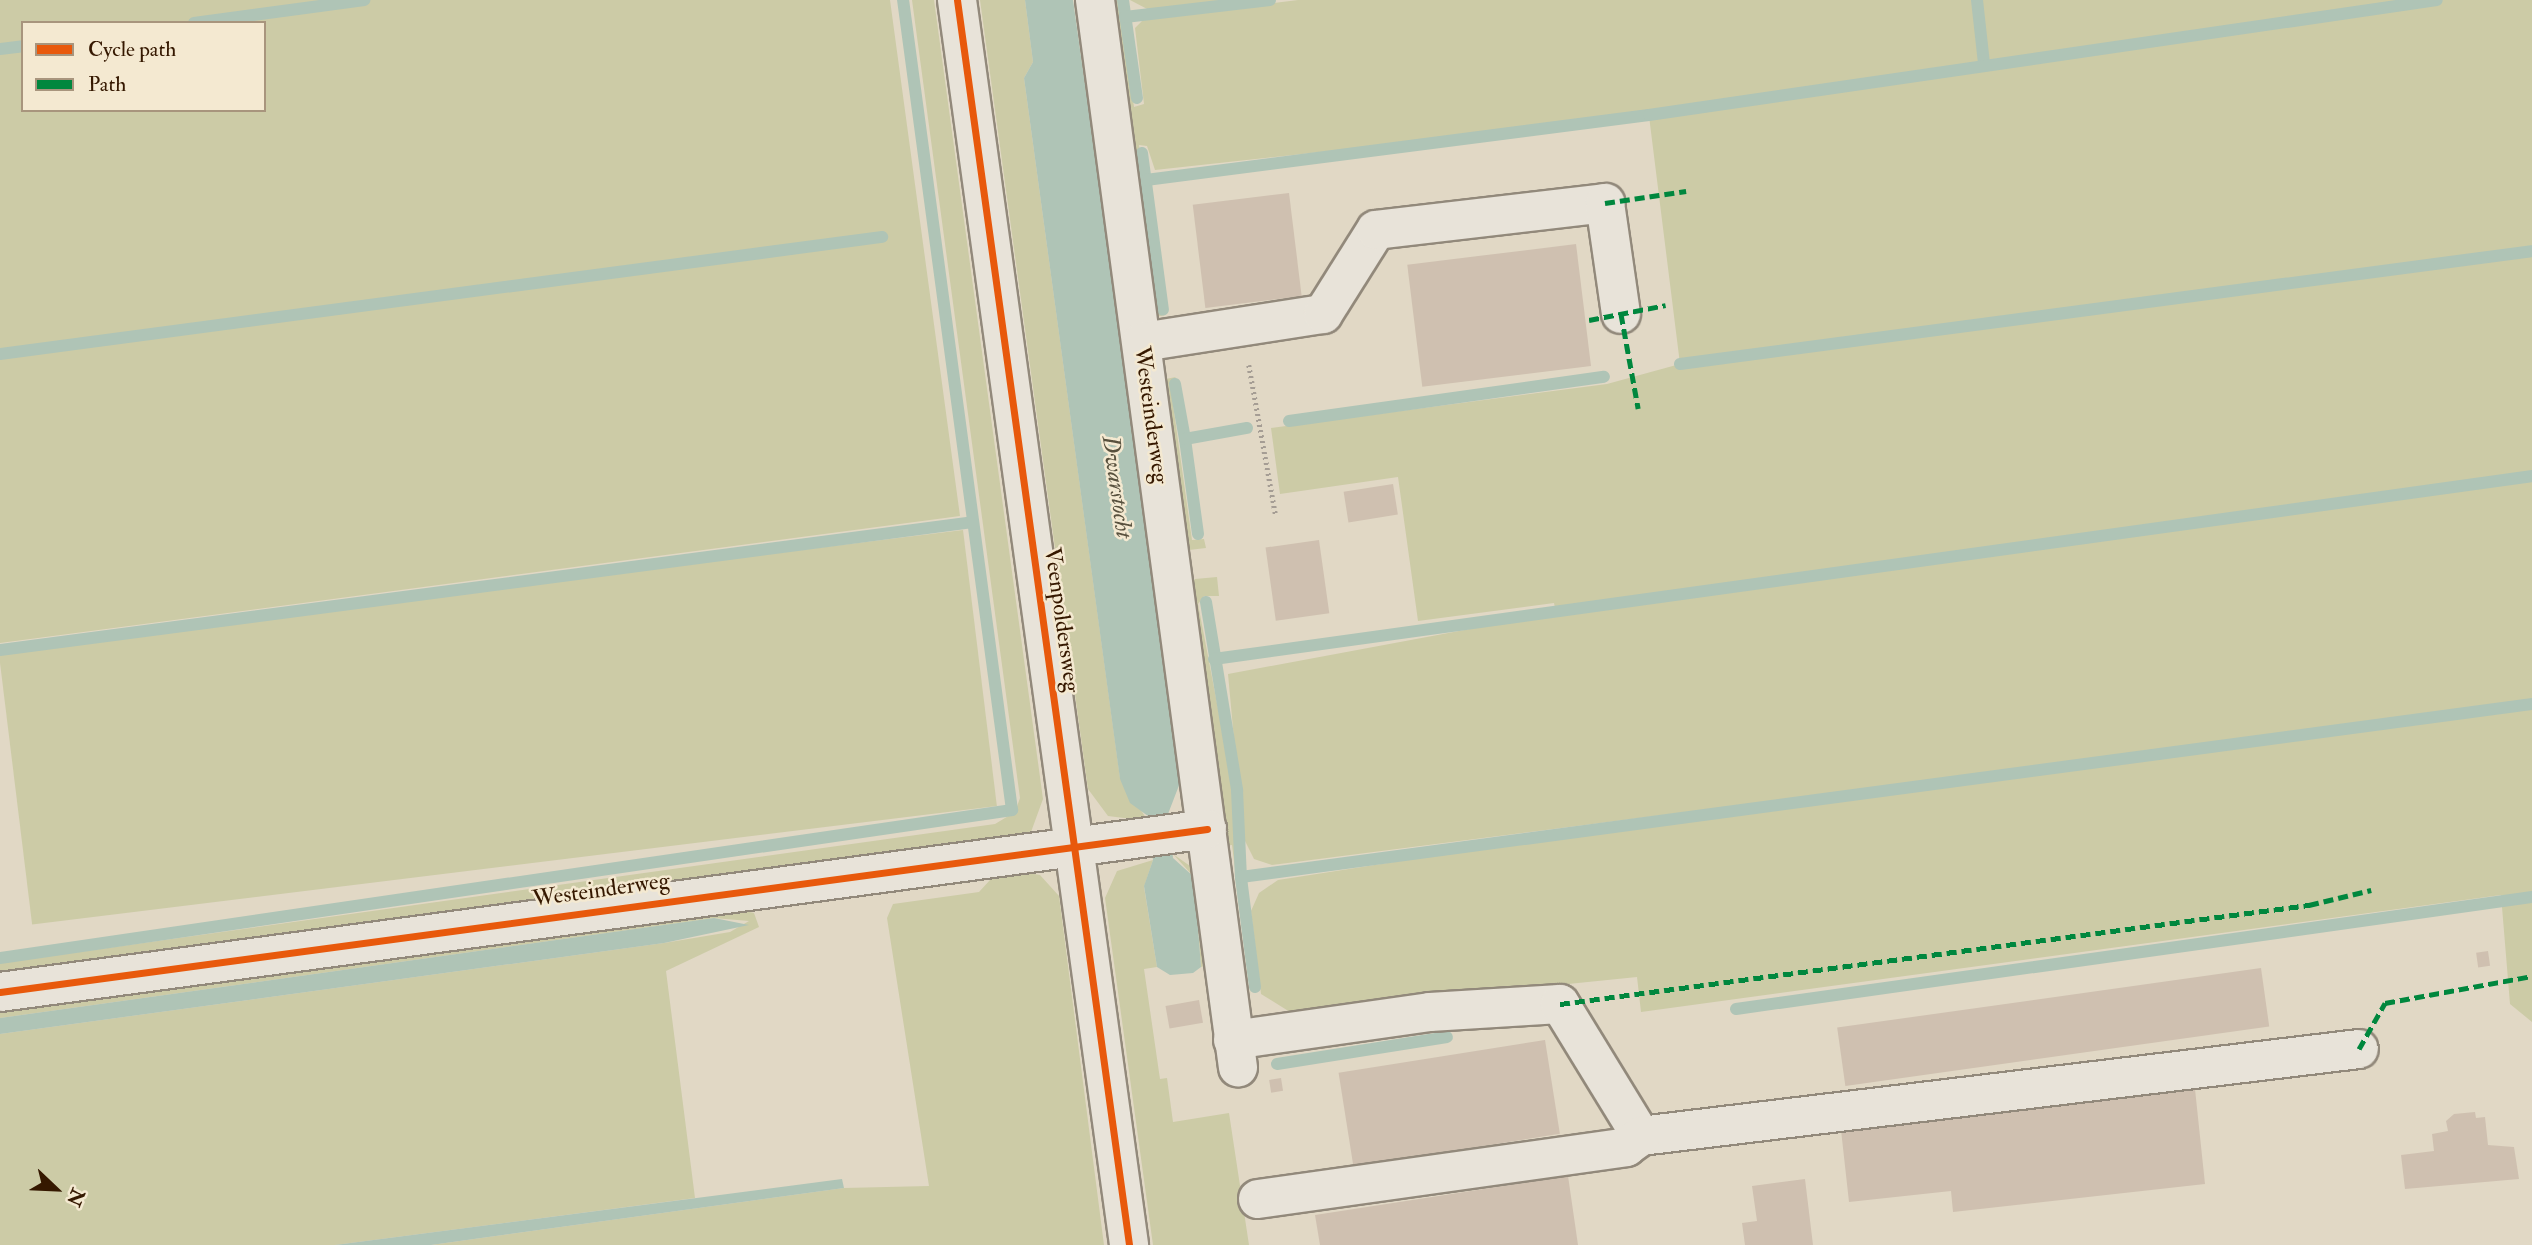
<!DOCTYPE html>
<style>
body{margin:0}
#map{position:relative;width:2532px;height:1245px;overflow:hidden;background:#e1d8c5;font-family:"IM FELL Double Pica",serif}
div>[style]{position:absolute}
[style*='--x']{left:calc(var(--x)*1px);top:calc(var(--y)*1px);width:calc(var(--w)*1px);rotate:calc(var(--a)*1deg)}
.green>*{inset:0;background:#cccba6;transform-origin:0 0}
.water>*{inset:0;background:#afc4b6}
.stream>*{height:12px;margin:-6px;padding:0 6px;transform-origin:6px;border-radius:6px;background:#afc4b6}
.building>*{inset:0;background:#cfc0b0;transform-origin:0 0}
.path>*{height:4.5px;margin-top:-2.25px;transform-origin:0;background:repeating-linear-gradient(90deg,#a59d94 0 2px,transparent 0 5.5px)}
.roads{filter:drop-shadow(2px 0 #92897b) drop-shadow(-2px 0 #92897b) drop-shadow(0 2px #92897b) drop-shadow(0 -2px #92897b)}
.minor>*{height:38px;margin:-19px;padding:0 19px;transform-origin:19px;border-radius:19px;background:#e8e3d9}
.quiet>*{height:5px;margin-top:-2.5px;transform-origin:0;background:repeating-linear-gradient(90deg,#00873e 0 10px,transparent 0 15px)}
.cycleway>*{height:7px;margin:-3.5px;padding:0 3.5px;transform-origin:3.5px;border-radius:3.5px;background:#e8590c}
span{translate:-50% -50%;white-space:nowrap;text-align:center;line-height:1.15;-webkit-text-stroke:5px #f4e9d1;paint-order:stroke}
.street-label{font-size:23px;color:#351800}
.water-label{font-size:24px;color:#58513e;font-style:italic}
.legend{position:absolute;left:21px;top:21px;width:245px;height:91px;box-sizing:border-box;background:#f4e9d1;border:2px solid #a8957d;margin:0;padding:9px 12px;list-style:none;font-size:21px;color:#351800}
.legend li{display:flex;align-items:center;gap:14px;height:35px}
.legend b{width:35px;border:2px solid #a8957d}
.north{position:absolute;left:21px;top:1154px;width:70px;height:70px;-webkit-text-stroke:5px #f4e9d1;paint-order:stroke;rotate:113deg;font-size:19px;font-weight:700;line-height:28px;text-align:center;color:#351800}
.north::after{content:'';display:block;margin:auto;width:24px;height:32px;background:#351800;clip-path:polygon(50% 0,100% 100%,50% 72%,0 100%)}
</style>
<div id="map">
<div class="green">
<i style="clip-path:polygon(evenodd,0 0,890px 0,960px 516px,0 643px,0 0,23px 23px,264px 23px,264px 110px,23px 110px,23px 23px)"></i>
<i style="clip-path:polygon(912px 0,934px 0,1043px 799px,1031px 832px,1020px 839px,0 980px,0 963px,995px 824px,1015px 812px,1020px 798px)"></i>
<i style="clip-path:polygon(980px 0,1025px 0,1033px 62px,1024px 78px,1120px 778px,1148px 821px,1108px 816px,1088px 789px)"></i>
<i style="clip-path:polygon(1102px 0,1119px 0,1134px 107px,1144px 104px,1135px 28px,1144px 19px,1298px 0,2532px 0,2532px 1022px,2510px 1004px,2501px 895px,1641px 1012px,1637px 977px,1290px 1012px,1261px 994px,1251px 911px,1259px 893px,1278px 880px,1858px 790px,1272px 865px,1254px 859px,1243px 837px,1228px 674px,1556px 613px,1554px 603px,1418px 621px,1398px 477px,1280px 494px,1271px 428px,1607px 384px,1680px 364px,1649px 116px,1155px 170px,1147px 146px,1139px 145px,1157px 306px,1165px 315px,1146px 319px)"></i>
<i style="clip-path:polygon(1130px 0,1245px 0,1151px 11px)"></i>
<i style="clip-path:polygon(1176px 377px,1170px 383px,1192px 540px,1204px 539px,1206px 548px,1189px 550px,1183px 548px,1155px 381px)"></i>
<i style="left:963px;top:530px;width:278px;height:972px;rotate:83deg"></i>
<i style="clip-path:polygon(1217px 577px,1219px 596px,1204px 596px,1198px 604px,1234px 792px,1251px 996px,1232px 845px,1221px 846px,1185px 593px,1195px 579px)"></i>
<i style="clip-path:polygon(1173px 854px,1200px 873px,1217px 963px,1201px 967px,1194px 877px)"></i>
<i style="clip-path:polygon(1153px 860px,1144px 887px,1157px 967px,1144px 969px,1160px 1079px,1167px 1078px,1173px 1122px,1229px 1113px,1249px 1245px,1153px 1245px,1105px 898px,1117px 871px)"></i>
<i style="clip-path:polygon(1001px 868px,1040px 875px,1059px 896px,1104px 1245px,431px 1245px,844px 1188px,929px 1186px,887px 918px,893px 904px,979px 892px)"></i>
<i style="clip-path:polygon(703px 901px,754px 913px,759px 927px,666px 971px,695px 1198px,335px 1245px,0 1245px,0 1034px,664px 943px,730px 932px,749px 921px,714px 918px,0 1018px,0 1002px)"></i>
</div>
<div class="water">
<i style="clip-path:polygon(1025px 0,1073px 0,1183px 775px,1168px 814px,1173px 858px,1194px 877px,1201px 967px,1193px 973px,1170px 975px,1157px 967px,1144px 886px,1153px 860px,1148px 816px,1130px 803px,1120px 779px,1024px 78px,1033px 62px)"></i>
<i style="clip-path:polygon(714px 918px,749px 925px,664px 943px,0 1034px,0 1018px)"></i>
<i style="clip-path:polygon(842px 1179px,844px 1188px,431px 1245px,335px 1245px)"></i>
</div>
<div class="stream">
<i style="--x:1123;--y:0;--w:99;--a:81.9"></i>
<i style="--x:1977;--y:0;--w:63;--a:83.7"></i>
<i style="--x:1125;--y:17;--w:146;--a:-6.7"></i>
<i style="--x:194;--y:23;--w:172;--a:-7.7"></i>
<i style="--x:0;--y:49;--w:23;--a:-7"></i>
<i style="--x:1142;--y:153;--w:158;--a:82.4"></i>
<i style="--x:1146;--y:180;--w:507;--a:-7.36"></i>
<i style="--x:1649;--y:115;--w:796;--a:-8.3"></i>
<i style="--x:0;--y:354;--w:890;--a:-7.56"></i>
<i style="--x:1680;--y:364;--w:859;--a:-7.55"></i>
<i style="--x:1175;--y:384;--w:56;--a:79.7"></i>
<i style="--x:1289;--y:421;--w:318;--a:-8"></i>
<i style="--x:1198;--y:534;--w:96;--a:-97.8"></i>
<i style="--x:1185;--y:439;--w:63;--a:-10.1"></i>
<i style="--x:1206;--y:602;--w:191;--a:80.6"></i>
<i style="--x:1237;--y:790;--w:87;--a:87.4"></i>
<i style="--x:0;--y:650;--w:981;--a:-7.49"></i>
<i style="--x:1214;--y:659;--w:1331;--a:-7.9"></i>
<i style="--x:0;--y:958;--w:1023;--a:-8.32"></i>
<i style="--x:1012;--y:810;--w:817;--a:-97.66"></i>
<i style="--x:1255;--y:987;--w:111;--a:-97.3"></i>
<i style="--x:1241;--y:877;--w:1303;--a:-7.63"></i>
<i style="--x:1736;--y:1009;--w:804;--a:-8.01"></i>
<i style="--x:1277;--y:1064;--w:172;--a:-9"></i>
</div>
<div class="building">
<i style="left:1289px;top:193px;width:104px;height:97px;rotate:83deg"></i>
<i style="left:1576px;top:244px;width:123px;height:170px;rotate:83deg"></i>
<i style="left:1393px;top:484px;width:31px;height:50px;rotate:81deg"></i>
<i style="left:1319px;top:540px;width:74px;height:54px;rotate:82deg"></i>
<i style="left:2488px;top:951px;width:15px;height:12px;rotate:82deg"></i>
<i style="left:2261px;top:968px;width:59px;height:428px;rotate:82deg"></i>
<i style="left:1199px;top:1000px;width:23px;height:34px;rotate:80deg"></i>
<i style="left:1545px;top:1040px;width:95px;height:209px;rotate:81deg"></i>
<i style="left:1281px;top:1078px;width:13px;height:12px;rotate:81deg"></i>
<i style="clip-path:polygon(2195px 1089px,2205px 1184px,1953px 1212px,1951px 1191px,1849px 1202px,1841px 1130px)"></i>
<i style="clip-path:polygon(2475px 1112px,2476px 1118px,2485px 1117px,2488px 1145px,2514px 1147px,2519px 1179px,2405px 1189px,2401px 1155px,2434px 1151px,2432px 1134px,2448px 1131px,2446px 1121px,2454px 1114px)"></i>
<i style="clip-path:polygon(1568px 1176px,1578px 1245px,1320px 1245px,1315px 1215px)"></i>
<i style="clip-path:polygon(1805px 1179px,1813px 1245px,1745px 1245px,1742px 1223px,1757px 1221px,1752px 1186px)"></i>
</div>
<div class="path">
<i style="--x:1249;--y:365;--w:153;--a:79.9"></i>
</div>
<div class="roads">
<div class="minor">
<i style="--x:957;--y:0;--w:1257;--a:82.13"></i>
<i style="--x:1095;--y:0;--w:1077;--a:82.37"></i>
<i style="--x:1142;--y:342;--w:183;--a:-8.8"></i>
<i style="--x:1323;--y:314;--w:99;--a:-57.8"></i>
<i style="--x:1376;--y:230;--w:231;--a:-6.7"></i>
<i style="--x:1605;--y:203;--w:112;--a:81.8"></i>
<i style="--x:0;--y:992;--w:1218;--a:-7.69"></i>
<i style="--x:1233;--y:1040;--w:199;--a:-8.1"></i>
<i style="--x:1430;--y:1012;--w:130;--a:-3.5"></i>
<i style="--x:1560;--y:1004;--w:155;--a:58.5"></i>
<i style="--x:1641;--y:1136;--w:723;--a:-6.91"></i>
<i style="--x:1258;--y:1199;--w:372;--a:-8"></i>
<i style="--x:1626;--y:1147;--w:19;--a:-36"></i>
</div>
</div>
<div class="quiet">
<i style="--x:1605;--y:203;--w:82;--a:-8.4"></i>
<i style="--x:1621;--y:314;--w:96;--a:79.7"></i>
<i style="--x:1589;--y:320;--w:78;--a:-11"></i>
<i style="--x:1560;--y:1004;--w:756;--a:-7.53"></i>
<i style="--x:2309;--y:905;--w:64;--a:-13.6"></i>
<i style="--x:2359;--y:1049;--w:53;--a:-60.5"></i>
<i style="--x:2385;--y:1003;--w:149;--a:-10.4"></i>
</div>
<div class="cycleway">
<i style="--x:957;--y:0;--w:1257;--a:82.13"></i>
<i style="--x:0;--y:992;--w:1218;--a:-7.69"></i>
</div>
<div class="street-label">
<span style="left:1151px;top:415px;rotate:82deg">Westeinderweg</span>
<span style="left:1062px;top:620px;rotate:82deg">Veenpoldersweg</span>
<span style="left:601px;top:890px;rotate:-8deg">Westeinderweg</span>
</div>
<div class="water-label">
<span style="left:1117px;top:487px;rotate:82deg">Dwarstocht</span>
</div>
<ul class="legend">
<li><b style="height:9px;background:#e8590c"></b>Cycle path</li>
<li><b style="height:9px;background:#00873e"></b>Path</li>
</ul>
<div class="north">N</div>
</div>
